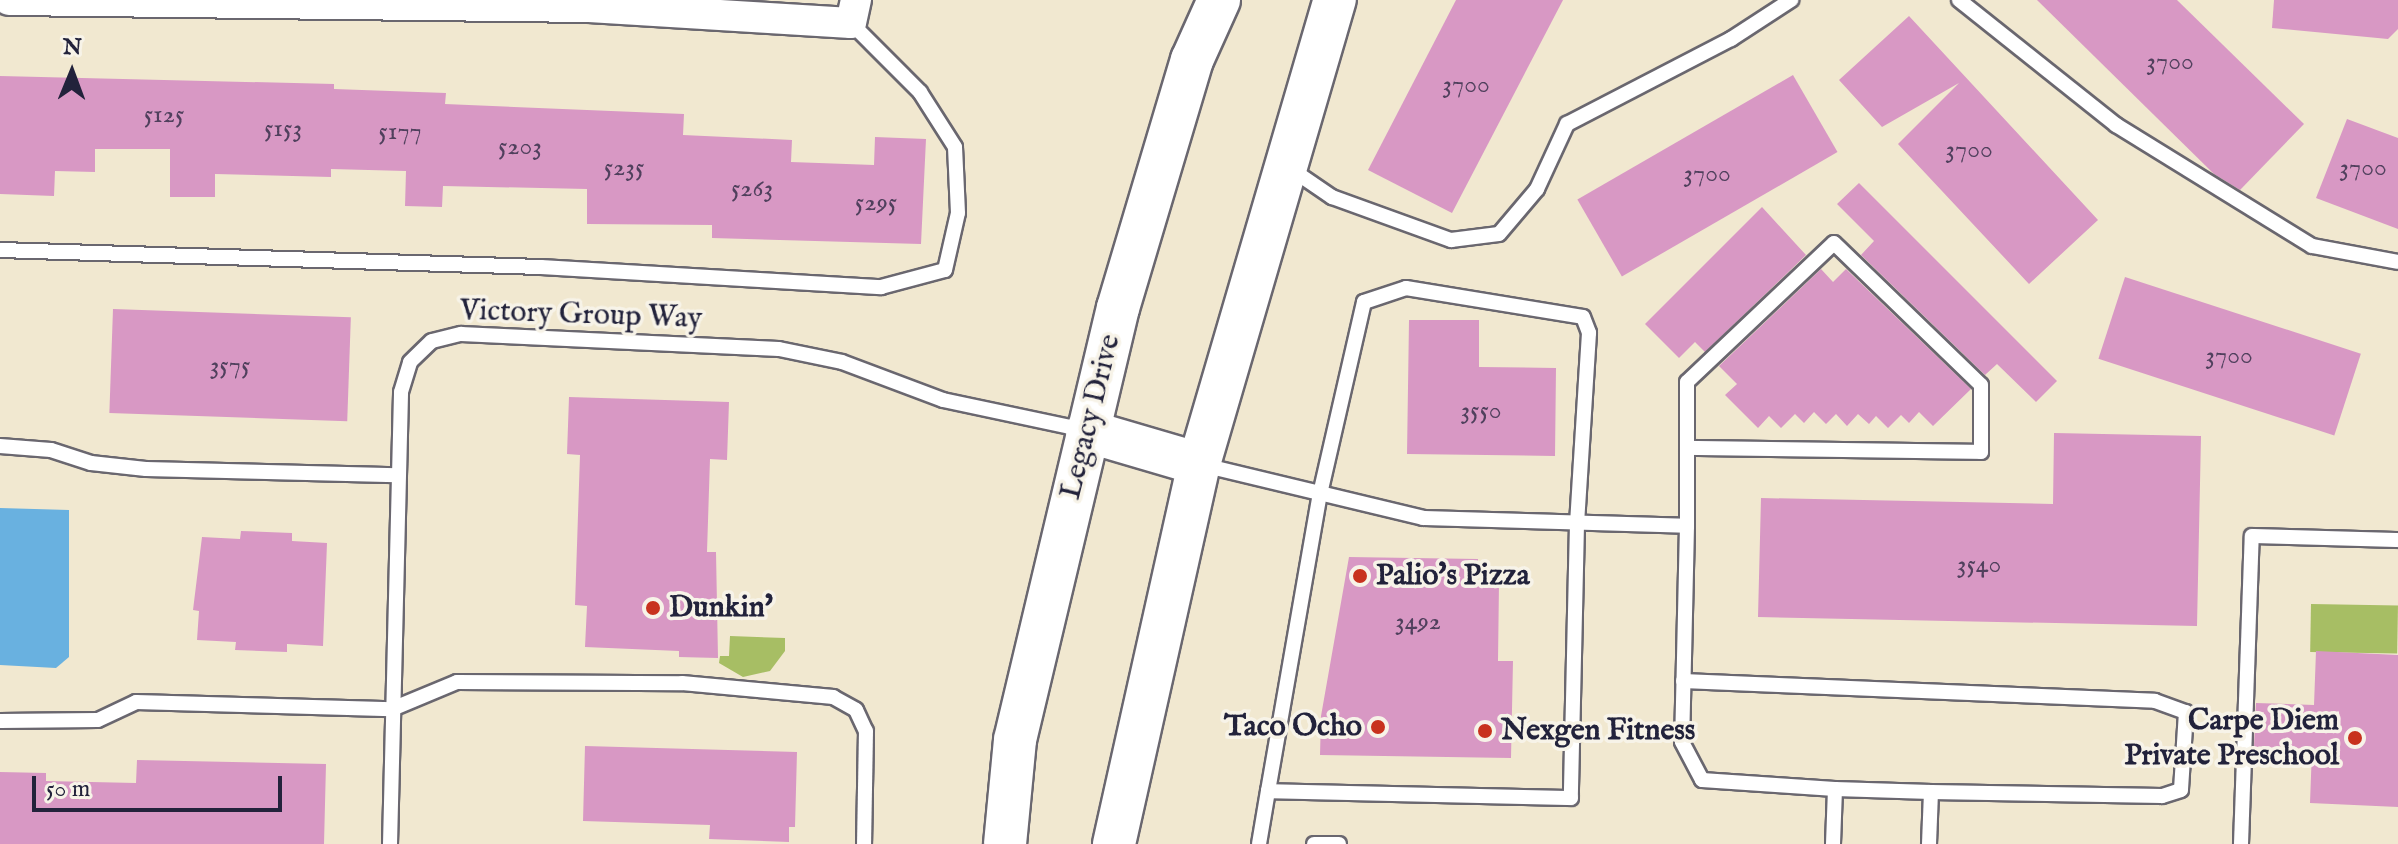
<!DOCTYPE html>
<style>
body{margin:0}
#map{position:relative;width:2398px;height:844px;overflow:hidden;background:#f1e8d0;font-family:"IM FELL English",serif}
div>[style]{position:absolute}
[style*='--x']{left:calc(var(--x)*1px);top:calc(var(--y)*1px);width:calc(var(--w)*1px);rotate:calc(var(--a)*1deg)}
.green>*{inset:0;background:#a7be64;transform-origin:0 0}
.water>*{inset:0;background:#69b1e0}
.building>*{inset:0;background:#d898c4;transform-origin:0 0}
.roads{filter:drop-shadow(2px 0 #6a676f) drop-shadow(-2px 0 #6a676f) drop-shadow(0 2px #6a676f) drop-shadow(0 -2px #6a676f)}
.service>*{height:14px;margin:-7px;padding:0 7px;transform-origin:7px;border-radius:7px;background:#fff}
.minor>*{height:30px;margin:-15px;padding:0 15px;transform-origin:15px;border-radius:15px;background:#fff}
.secondary>*{height:42px;margin:-21px;padding:0 21px;transform-origin:21px;border-radius:21px;background:#fff}
.dots>*{width:22px;height:22px;translate:-50% -50%;box-sizing:border-box;border:4px solid #f7f3e8;border-radius:50%}
span{translate:-50% -50%;white-space:nowrap;text-align:center;line-height:1.15;-webkit-text-stroke:7px #f7f3e8;paint-order:stroke}
.number-label{font-size:26px;color:#50405d}
.number-label span{-webkit-text-stroke-width:0}
.street-label{font-size:30px;color:#22223b}
.poi-label{font-size:30px;color:#22223b;font-weight:700}
.left{translate:0 -50%;text-align:left}
.right{translate:-100% -50%;text-align:right}
.north{position:absolute;left:32px;top:32px;width:80px;height:80px;-webkit-text-stroke:6px #f7f3e8;paint-order:stroke;rotate:1deg;font-size:22px;font-weight:700;line-height:32px;text-align:center;color:#22223b}
.north::after{content:'';display:block;margin:auto;width:28px;height:36px;background:#22223b;clip-path:polygon(50% 0,100% 100%,50% 72%,0 100%)}
.scale{position:absolute;left:32px;top:776px;width:250px;height:36px;box-sizing:border-box;border:4px solid #22223b;border-top:0;padding-left:10px;font-size:24px;line-height:28px;white-space:nowrap;color:#22223b;-webkit-text-stroke:6px #f7f3e8;paint-order:stroke}
</style>
<div id="map">
<div class="green">
<i style="left:2311px;top:604px;width:87px;height:48px;rotate:1deg"></i>
<i style="clip-path:polygon(730px 636px,785px 638px,785px 651px,770px 671px,743px 677px,719px 663px,720px 656px,729px 656px)"></i>
</div>
<div class="water">
<i style="clip-path:polygon(0 508px,69px 510px,69px 657px,56px 668px,0 665px)"></i>
</div>
<div class="building">
<i style="clip-path:polygon(1456px 0,1563px 0,1452px 213px,1368px 170px)"></i>
<i style="clip-path:polygon(2037px 0,2177px 0,2304px 124px,2240px 190px,2214px 174px)"></i>
<i style="clip-path:polygon(2274px 0,2398px 0,2398px 29px,2388px 39px,2272px 28px)"></i>
<i style="clip-path:polygon(1909px 16px,2098px 220px,2029px 284px,1898px 144px,1959px 83px,1882px 127px,1839px 80px)"></i>
<i style="left:1793px;top:75px;width:89px;height:249px;rotate:60deg"></i>
<i style="clip-path:polygon(0 76px,334px 84px,334px 89px,446px 93px,445px 104px,684px 114px,683px 135px,792px 140px,791px 162px,874px 165px,875px 137px,926px 139px,921px 244px,712px 238px,712px 225px,587px 224px,587px 189px,443px 186px,442px 207px,405px 206px,406px 171px,331px 169px,331px 177px,215px 174px,215px 197px,170px 197px,170px 149px,95px 149px,95px 172px,55px 171px,54px 196px,0 194px)"></i>
<i style="clip-path:polygon(2347px 119px,2398px 138px,2398px 229px,2316px 198px)"></i>
<i style="clip-path:polygon(1859px 183px,2057px 381px,2036px 402px,1997px 364px,1985px 375px,1861px 255px,1874px 241px,1837px 204px)"></i>
<i style="clip-path:polygon(1762px 207px,1806px 255px,1705px 352px,1695px 342px,1679px 358px,1645px 324px)"></i>
<i style="clip-path:polygon(1821px 269px,1833px 282px,1846px 269px,1971px 389px,1933px 426px,1919px 412px,1909px 423px,1901px 415px,1888px 428px,1876px 416px,1869px 424px,1858px 414px,1847px 426px,1836px 414px,1826px 424px,1814px 412px,1804px 423px,1795px 414px,1781px 428px,1769px 416px,1758px 428px,1725px 395px,1737px 384px,1719px 366px)"></i>
<i style="left:2125px;top:277px;width:248px;height:86px;rotate:18deg"></i>
<i style="left:113px;top:309px;width:238px;height:104px;rotate:2deg"></i>
<i style="clip-path:polygon(1409px 320px,1479px 320px,1479px 367px,1556px 368px,1555px 456px,1407px 454px)"></i>
<i style="clip-path:polygon(569px 397px,729px 402px,727px 460px,710px 459px,707px 552px,716px 552px,718px 658px,679px 657px,679px 651px,585px 647px,587px 606px,575px 605px,580px 455px,567px 454px)"></i>
<i style="clip-path:polygon(2054px 433px,2201px 436px,2197px 626px,1758px 617px,1761px 498px,2053px 504px)"></i>
<i style="clip-path:polygon(241px 531px,292px 533px,292px 541px,327px 543px,323px 646px,287px 644px,287px 652px,235px 650px,236px 642px,197px 640px,199px 611px,193px 610px,202px 537px,240px 539px)"></i>
<i style="clip-path:polygon(1349px 557px,1478px 559px,1477px 582px,1499px 583px,1498px 661px,1513px 661px,1511px 758px,1320px 755px,1321px 716px)"></i>
<i style="clip-path:polygon(2316px 651px,2398px 655px,2398px 807px,2310px 803px,2312px 749px,2254px 747px,2256px 703px,2314px 705px)"></i>
<i style="clip-path:polygon(585px 746px,797px 752px,795px 827px,789px 827px,789px 842px,709px 839px,710px 825px,583px 821px)"></i>
<i style="clip-path:polygon(137px 760px,326px 764px,324px 844px,0 844px,0 772px,46px 773px,46px 781px,136px 783px)"></i>
</div>
<div class="roads">
<div class="service">
<i style="--x:1959;--y:0;--w:201;--a:38.5"></i>
<i style="--x:2116;--y:125;--w:230;--a:31.7"></i>
<i style="--x:2312;--y:246;--w:87;--a:10.5"></i>
<i style="--x:1291;--y:169;--w:50;--a:34.3"></i>
<i style="--x:1332;--y:197;--w:127;--a:19.9"></i>
<i style="--x:1451;--y:240;--w:48;--a:-7.1"></i>
<i style="--x:1499;--y:234;--w:59;--a:-49.8"></i>
<i style="--x:1537;--y:189;--w:72;--a:-65.2"></i>
<i style="--x:1567;--y:124;--w:185;--a:-27.4"></i>
<i style="--x:1731;--y:39;--w:72;--a:-33"></i>
<i style="--x:0;--y:250;--w:541;--a:1.8"></i>
<i style="--x:541;--y:267;--w:341;--a:3.4"></i>
<i style="--x:881;--y:287;--w:66;--a:-14.9"></i>
<i style="--x:945;--y:270;--w:58;--a:-77.2"></i>
<i style="--x:958;--y:213;--w:66;--a:-92.6"></i>
<i style="--x:955;--y:147;--w:65;--a:-122.5"></i>
<i style="--x:920;--y:92;--w:98;--a:-135"></i>
<i style="--x:0;--y:446;--w:51;--a:4.5"></i>
<i style="--x:51;--y:450;--w:42;--a:18"></i>
<i style="--x:91;--y:463;--w:55;--a:6.2"></i>
<i style="--x:146;--y:469;--w:251;--a:1.4"></i>
<i style="--x:1203;--y:465;--w:226;--a:13.5"></i>
<i style="--x:1423;--y:518;--w:264;--a:1.7"></i>
<i style="--x:1687;--y:526;--w:216;--a:91.3"></i>
<i style="--x:1682;--y:742;--w:43;--a:62.2"></i>
<i style="--x:1702;--y:780;--w:133;--a:3.9"></i>
<i style="--x:1835;--y:789;--w:55;--a:92.1"></i>
<i style="--x:1687;--y:526;--w:144;--a:-90"></i>
<i style="--x:1687;--y:382;--w:202;--a:-43.4"></i>
<i style="--x:1834;--y:243;--w:204;--a:44"></i>
<i style="--x:1981;--y:385;--w:67;--a:90"></i>
<i style="--x:1981;--y:452;--w:294;--a:-179.2"></i>
<i style="--x:1683;--y:681;--w:472;--a:2.4"></i>
<i style="--x:2155;--y:701;--w:33;--a:20"></i>
<i style="--x:2186;--y:712;--w:78;--a:93.7"></i>
<i style="--x:2181;--y:790;--w:20;--a:162"></i>
<i style="--x:2162;--y:796;--w:231;--a:-179"></i>
<i style="--x:0;--y:721;--w:98;--a:-0.6"></i>
<i style="--x:98;--y:720;--w:42;--a:-25.3"></i>
<i style="--x:136;--y:702;--w:256;--a:1.6"></i>
<i style="--x:392;--y:709;--w:70;--a:-22.6"></i>
<i style="--x:457;--y:682;--w:225;--a:0.3"></i>
<i style="--x:682;--y:683;--w:152;--a:5.3"></i>
<i style="--x:833;--y:697;--w:26;--a:29"></i>
<i style="--x:856;--y:710;--w:23;--a:65"></i>
<i style="--x:866;--y:731;--w:113;--a:91"></i>
<i style="--x:1835;--y:789;--w:96;--a:1.8"></i>
<i style="--x:1931;--y:792;--w:52;--a:92.2"></i>
<i style="--x:390;--y:844;--w:452;--a:-88.6"></i>
<i style="--x:401;--y:392;--w:31;--a:-73"></i>
<i style="--x:410;--y:362;--w:30;--a:-44"></i>
<i style="--x:432;--y:341;--w:30;--a:-14"></i>
<i style="--x:461;--y:334;--w:318;--a:2.7"></i>
<i style="--x:779;--y:349;--w:64;--a:11.7"></i>
<i style="--x:842;--y:362;--w:108;--a:20.6"></i>
<i style="--x:943;--y:400;--w:144;--a:12"></i>
<i style="--x:1259;--y:844;--w:54;--a:-80.4"></i>
<i style="--x:1268;--y:791;--w:302;--a:-80.1"></i>
<i style="--x:1320;--y:494;--w:197;--a:-77.1"></i>
<i style="--x:1364;--y:302;--w:44;--a:-18.4"></i>
<i style="--x:1406;--y:288;--w:179;--a:9.3"></i>
<i style="--x:1583;--y:317;--w:17;--a:69"></i>
<i style="--x:1589;--y:333;--w:191;--a:93.6"></i>
<i style="--x:1577;--y:524;--w:274;--a:91.3"></i>
<i style="--x:1571;--y:798;--w:303;--a:-178.7"></i>
<i style="--x:1314;--y:844;--w:25;--a:0"></i>
<i style="--x:2241;--y:844;--w:308;--a:-88"></i>
<i style="--x:2252;--y:536;--w:146;--a:1.6"></i>
</div>
<div class="minor">
<i style="--x:9;--y:0;--w:580;--a:0.69"></i>
<i style="--x:589;--y:7;--w:262;--a:3.5"></i>
<i style="--x:851;--y:23;--w:24;--a:-78"></i>
</div>
<div class="secondary">
<i style="--x:1087;--y:431;--w:117;--a:16.4"></i>
<i style="--x:1005;--y:844;--w:104;--a:-84.5"></i>
<i style="--x:1015;--y:740;--w:444;--a:-76.6"></i>
<i style="--x:1118;--y:308;--w:259;--a:-73.4"></i>
<i style="--x:1192;--y:60;--w:66;--a:-65.8"></i>
<i style="--x:1114;--y:844;--w:389;--a:-77.4"></i>
<i style="--x:1199;--y:464;--w:484;--a:-73.7"></i>
</div>
</div>
<div class="dots">
<i style="left:1360px;top:576px;background:#c8321e"></i>
<i style="left:653px;top:608px;background:#c8321e"></i>
<i style="left:1378px;top:727px;background:#c8321e"></i>
<i style="left:1485px;top:731px;background:#c8321e"></i>
<i style="left:2355px;top:738px;background:#c8321e"></i>
</div>
<div class="number-label">
<span style="left:2170px;top:62px">3700</span>
<span style="left:1466px;top:85px">3700</span>
<span style="left:164px;top:115px">5125</span>
<span style="left:283px;top:129px">5153</span>
<span style="left:400px;top:132px">5177</span>
<span style="left:520px;top:147px">5203</span>
<span style="left:1969px;top:150px">3700</span>
<span style="left:624px;top:168px">5235</span>
<span style="left:2363px;top:168px">3700</span>
<span style="left:1707px;top:174px">3700</span>
<span style="left:752px;top:189px">5263</span>
<span style="left:876px;top:203px">5295</span>
<span style="left:2229px;top:356px">3700</span>
<span style="left:230px;top:366px">3575</span>
<span style="left:1481px;top:411px">3550</span>
<span style="left:1979px;top:565px">3540</span>
<span style="left:1418px;top:622px">3492</span>
</div>
<div class="street-label">
<span style="left:581px;top:315px;rotate:2deg">Victory Group Way</span>
<span style="left:1091px;top:417px;rotate:-76deg">Legacy Drive</span>
</div>
<div class="poi-label">
<span class="left" style="left:1376px;top:576px">Palio's Pizza</span>
<span class="left" style="left:669px;top:608px">Dunkin'</span>
<span class="right" style="left:2339px;top:738px">Carpe Diem<br>Private Preschool</span>
<span class="right" style="left:1362px;top:727px">Taco Ocho</span>
<span class="left" style="left:1501px;top:731px">Nexgen Fitness</span>
</div>
<div class="north">N</div>
<div class="scale">50 m</div>
</div>
